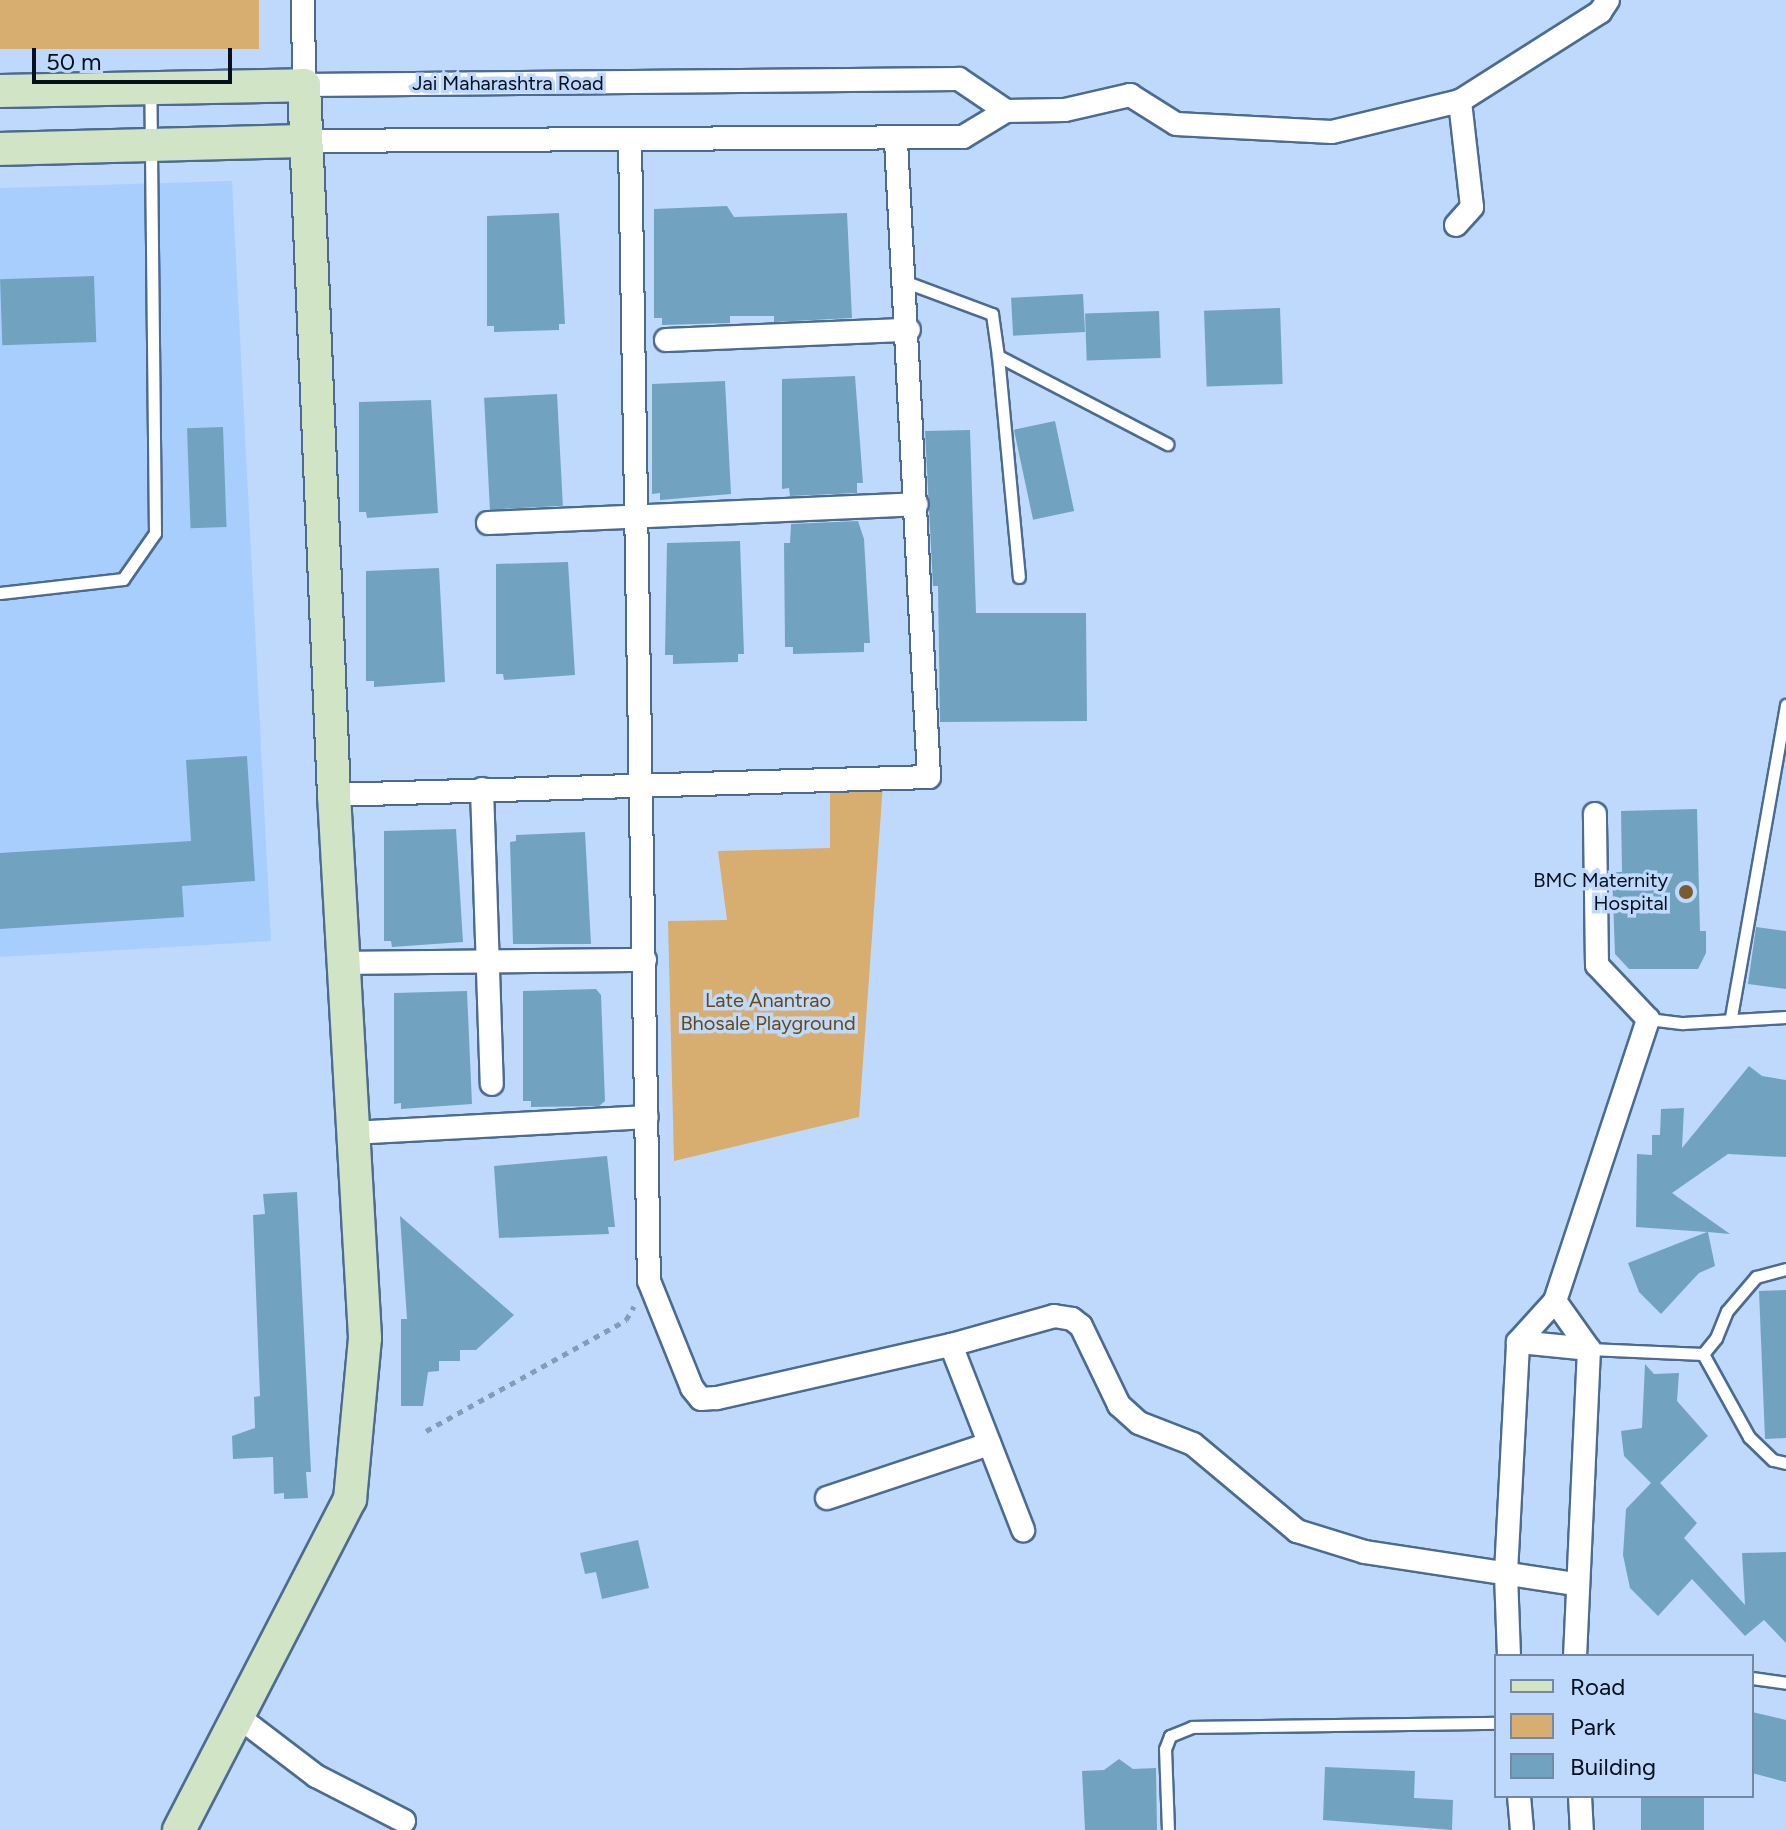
<!DOCTYPE html>
<style>
body{margin:0}
#map{position:relative;width:1786px;height:1830px;overflow:hidden;background:#bfd9fc;font-family:Figtree,sans-serif}
div>[style]{position:absolute}
[style*='--x']{left:calc(var(--x)*1px);top:calc(var(--y)*1px);width:calc(var(--w)*1px);rotate:calc(var(--a)*1deg)}
.built>*{inset:0;background:#a8cefe}
.green>*{inset:0;background:#d8ad70;transform-origin:0 0}
.building>*{inset:0;background:#71a3c1;transform-origin:0 0}
.path>*{height:5px;margin-top:-2.5px;transform-origin:0;background:repeating-linear-gradient(90deg,#869bb8 0 6px,transparent 0 12px)}
.roads{filter:drop-shadow(2px 0 #4d6b90) drop-shadow(-2px 0 #4d6b90) drop-shadow(0 2px #4d6b90) drop-shadow(0 -2px #4d6b90)}
.lane>*{height:11px;margin:-5.5px;padding:0 5.5px;transform-origin:5.5px;border-radius:5.5px;background:#fff}
.street>*{height:22px;margin:-11px;padding:0 11px;transform-origin:11px;border-radius:11px;background:#fff}
.secondary>*{height:32px;margin:-16px;padding:0 16px;transform-origin:16px;border-radius:16px;background:#d1e4c5}
.dots>*{width:22px;height:22px;translate:-50% -50%;box-sizing:border-box;border:4px solid #bfd9fc;border-radius:50%}
span{translate:-50% -50%;white-space:nowrap;text-align:center;line-height:1.15;-webkit-text-stroke:7px #bfd9fc;paint-order:stroke}
.street-label{font-size:20px;color:#050f1d}
.poi-label{font-size:20px;color:#050f1d}
.right{translate:-100% -50%;text-align:right}
.park-label{font-size:20px;color:#694913}
.legend{position:absolute;left:1494px;top:1654px;width:260px;height:144px;box-sizing:border-box;background:#bfd9fc;border:2px solid #7588a3;margin:0;padding:10px 14px;list-style:none;font-size:24px;color:#050f1d}
.legend li{display:flex;align-items:center;gap:16px;height:40px}
.legend b{width:40px;border:2px solid #7588a3}
.scale{position:absolute;left:32px;top:48px;width:200px;height:36px;box-sizing:border-box;border:4px solid #050f1d;border-top:0;padding-left:10px;font-size:24px;line-height:28px;white-space:nowrap;color:#050f1d;-webkit-text-stroke:6px #bfd9fc;paint-order:stroke}
</style>
<div id="map">
<div class="built">
<i style="clip-path:polygon(232px 181px,271px 941px,0 957px,0 188px)"></i>
</div>
<div class="green">
<i style="left:0;top:0;width:259px;height:49px"></i>
<i style="clip-path:polygon(883px 784px,859px 1117px,674px 1161px,668px 921px,727px 920px,718px 851px,830px 848px,830px 787px)"></i>
</div>
<div class="building">
<i style="clip-path:polygon(727px 206px,734px 217px,847px 213px,852px 318px,774px 322px,774px 316px,730px 316px,730px 323px,662px 325px,662px 318px,654px 318px,654px 209px)"></i>
<i style="clip-path:polygon(559px 213px,565px 324px,559px 324px,559px 330px,494px 332px,494px 326px,487px 326px,487px 216px)"></i>
<i style="left:94px;top:276px;width:66px;height:94px;rotate:88deg"></i>
<i style="left:1083px;top:294px;width:38px;height:72px;rotate:87deg"></i>
<i style="left:1280px;top:308px;width:76px;height:76px;rotate:88deg"></i>
<i style="left:1159px;top:311px;width:47px;height:74px;rotate:88deg"></i>
<i style="clip-path:polygon(855px 376px,863px 483px,857px 483px,857px 493px,790px 496px,789px 488px,782px 489px,782px 379px)"></i>
<i style="clip-path:polygon(725px 381px,731px 494px,660px 500px,660px 493px,652px 494px,652px 384px)"></i>
<i style="left:557px;top:394px;width:112px;height:73px;rotate:87deg"></i>
<i style="clip-path:polygon(431px 400px,438px 513px,367px 518px,366px 512px,359px 512px,359px 402px)"></i>
<i style="left:1055px;top:421px;width:92px;height:42px;rotate:78deg"></i>
<i style="left:223px;top:427px;width:100px;height:36px;rotate:88deg"></i>
<i style="clip-path:polygon(970px 430px,976px 613px,1086px 613px,1087px 721px,940px 722px,938px 586px,933px 586px,925px 431px)"></i>
<i style="clip-path:polygon(858px 521px,864px 539px,870px 643px,864px 643px,864px 652px,793px 654px,793px 647px,785px 647px,784px 543px,790px 543px,791px 524px)"></i>
<i style="clip-path:polygon(740px 541px,744px 654px,738px 654px,738px 662px,673px 664px,673px 655px,665px 655px,667px 543px)"></i>
<i style="clip-path:polygon(568px 562px,575px 675px,504px 680px,503px 674px,496px 674px,496px 564px)"></i>
<i style="clip-path:polygon(439px 568px,445px 682px,374px 687px,374px 681px,366px 681px,366px 571px)"></i>
<i style="clip-path:polygon(247px 756px,255px 881px,182px 886px,184px 917px,0 929px,0 853px,191px 841px,186px 760px)"></i>
<i style="clip-path:polygon(1697px 809px,1700px 931px,1706px 931px,1706px 953px,1698px 969px,1629px 969px,1615px 954px,1612px 872px,1622px 872px,1621px 811px)"></i>
<i style="clip-path:polygon(456px 829px,463px 942px,392px 947px,391px 941px,384px 941px,384px 831px)"></i>
<i style="clip-path:polygon(585px 832px,591px 944px,513px 944px,510px 842px,516px 841px,516px 835px)"></i>
<i style="clip-path:polygon(1756px 927px,1786px 931px,1786px 989px,1748px 984px)"></i>
<i style="clip-path:polygon(596px 989px,601px 995px,605px 1101px,599px 1106px,531px 1107px,531px 1101px,523px 1101px,523px 991px)"></i>
<i style="clip-path:polygon(467px 991px,472px 1104px,401px 1109px,401px 1103px,394px 1104px,394px 993px)"></i>
<i style="clip-path:polygon(1749px 1066px,1762px 1076px,1786px 1080px,1786px 1157px,1728px 1154px,1672px 1193px,1730px 1234px,1708px 1232px,1715px 1266px,1699px 1273px,1661px 1314px,1639px 1292px,1628px 1263px,1707px 1232px,1636px 1227px,1637px 1154px,1652px 1155px,1652px 1135px,1660px 1135px,1661px 1109px,1684px 1108px,1682px 1148px)"></i>
<i style="clip-path:polygon(607px 1156px,615px 1227px,608px 1227px,609px 1234px,499px 1238px,494px 1166px)"></i>
<i style="clip-path:polygon(297px 1192px,311px 1472px,306px 1472px,308px 1498px,284px 1499px,284px 1493px,274px 1494px,273px 1457px,233px 1459px,232px 1436px,255px 1428px,254px 1397px,260px 1396px,253px 1215px,265px 1214px,263px 1194px)"></i>
<i style="clip-path:polygon(400px 1216px,514px 1315px,476px 1350px,460px 1350px,460px 1361px,439px 1361px,439px 1371px,428px 1372px,423px 1406px,401px 1406px,401px 1319px,407px 1319px)"></i>
<i style="clip-path:polygon(1786px 1290px,1786px 1438px,1765px 1439px,1759px 1291px)"></i>
<i style="clip-path:polygon(1645px 1364px,1654px 1374px,1679px 1373px,1677px 1401px,1708px 1436px,1660px 1483px,1697px 1523px,1684px 1538px,1745px 1605px,1742px 1553px,1786px 1552px,1786px 1643px,1764px 1620px,1745px 1636px,1692px 1579px,1658px 1616px,1630px 1588px,1623px 1555px,1626px 1509px,1651px 1483px,1624px 1456px,1621px 1431px,1642px 1428px)"></i>
<i style="clip-path:polygon(638px 1540px,649px 1588px,602px 1599px,596px 1572px,585px 1574px,580px 1553px)"></i>
<i style="clip-path:polygon(1752px 1712px,1786px 1720px,1786px 1782px,1752px 1773px)"></i>
<i style="clip-path:polygon(1119px 1759px,1133px 1769px,1156px 1768px,1157px 1830px,1085px 1830px,1082px 1771px,1104px 1770px)"></i>
<i style="clip-path:polygon(1325px 1767px,1415px 1771px,1414px 1798px,1453px 1800px,1452px 1830px,1323px 1820px)"></i>
<i style="left:1641px;top:1796px;width:63px;height:34px"></i>
</div>
<div class="path">
<i style="--x:426;--y:1431;--w:229;--a:-29"></i>
<i style="--x:626;--y:1320;--w:16;--a:-60"></i>
</div>
<div class="roads">
<div class="lane">
<i style="--x:906;--y:282;--w:92;--a:20.4"></i>
<i style="--x:992;--y:314;--w:42;--a:81.9"></i>
<i style="--x:998;--y:356;--w:191;--a:27.5"></i>
<i style="--x:998;--y:356;--w:222;--a:84.6"></i>
<i style="--x:0;--y:593;--w:124;--a:-6.5"></i>
<i style="--x:123;--y:579;--w:56;--a:-55.2"></i>
<i style="--x:155;--y:533;--w:444;--a:-90.6"></i>
<i style="--x:1731;--y:1017;--w:317;--a:-80"></i>
<i style="--x:1648;--y:1019;--w:35;--a:7"></i>
<i style="--x:1683;--y:1023;--w:103;--a:-3.3"></i>
<i style="--x:1589;--y:1349;--w:114;--a:2.5"></i>
<i style="--x:1703;--y:1354;--w:95;--a:61"></i>
<i style="--x:1749;--y:1437;--w:33;--a:44"></i>
<i style="--x:1773;--y:1460;--w:13;--a:13"></i>
<i style="--x:1703;--y:1354;--w:21;--a:-51"></i>
<i style="--x:1716;--y:1338;--w:29;--a:-68"></i>
<i style="--x:1727;--y:1311;--w:45;--a:-49.5"></i>
<i style="--x:1756;--y:1277;--w:31;--a:-15"></i>
<i style="--x:1752;--y:1678;--w:34;--a:8"></i>
<i style="--x:1168;--y:1830;--w:81;--a:-92.1"></i>
<i style="--x:1165;--y:1749;--w:14;--a:-69"></i>
<i style="--x:1170;--y:1736;--w:24;--a:-22"></i>
<i style="--x:1192;--y:1727;--w:304;--a:-0.8"></i>
</div>
<div class="street">
<i style="--x:303;--y:0;--w:85;--a:89.3"></i>
<i style="--x:304;--y:85;--w:655;--a:-0.52"></i>
<i style="--x:959;--y:79;--w:57;--a:34.2"></i>
<i style="--x:305;--y:141;--w:658;--a:-0.35"></i>
<i style="--x:963;--y:137;--w:50;--a:-31.2"></i>
<i style="--x:1006;--y:111;--w:59;--a:-1"></i>
<i style="--x:1065;--y:110;--w:67;--a:-13"></i>
<i style="--x:1130;--y:95;--w:54;--a:32.2"></i>
<i style="--x:1176;--y:124;--w:156;--a:2.9"></i>
<i style="--x:1332;--y:132;--w:132;--a:-13.6"></i>
<i style="--x:1460;--y:101;--w:166;--a:-32.4"></i>
<i style="--x:1600;--y:12;--w:14;--a:-56"></i>
<i style="--x:630;--y:141;--w:1140;--a:89.05"></i>
<i style="--x:649;--y:1281;--w:115;--a:68.1"></i>
<i style="--x:692;--y:1388;--w:14;--a:51"></i>
<i style="--x:701;--y:1399;--w:16;--a:-4"></i>
<i style="--x:717;--y:1398;--w:240;--a:-12.8"></i>
<i style="--x:951;--y:1345;--w:107;--a:-15.7"></i>
<i style="--x:1054;--y:1316;--w:18;--a:9"></i>
<i style="--x:1072;--y:1319;--w:11;--a:38"></i>
<i style="--x:1081;--y:1326;--w:88;--a:64.3"></i>
<i style="--x:1119;--y:1405;--w:27;--a:42"></i>
<i style="--x:1139;--y:1423;--w:58;--a:21.3"></i>
<i style="--x:1193;--y:1444;--w:136;--a:39.9"></i>
<i style="--x:1297;--y:1531;--w:71;--a:17.2"></i>
<i style="--x:1365;--y:1552;--w:212;--a:8.7"></i>
<i style="--x:1456;--y:225;--w:24;--a:-48"></i>
<i style="--x:1472;--y:207;--w:107;--a:-96.5"></i>
<i style="--x:666;--y:340;--w:243;--a:-2.4"></i>
<i style="--x:488;--y:523;--w:429;--a:-2.5"></i>
<i style="--x:482;--y:789;--w:295;--a:88.1"></i>
<i style="--x:334;--y:795;--w:595;--a:-1.73"></i>
<i style="--x:929;--y:777;--w:638;--a:-92.97"></i>
<i style="--x:344;--y:963;--w:301;--a:-0.6"></i>
<i style="--x:353;--y:1133;--w:294;--a:-3.1"></i>
<i style="--x:1555;--y:1301;--w:59;--a:54.7"></i>
<i style="--x:1589;--y:1349;--w:307;--a:92.6"></i>
<i style="--x:1518;--y:1342;--w:71;--a:5.6"></i>
<i style="--x:951;--y:1345;--w:199;--a:68.7"></i>
<i style="--x:827;--y:1498;--w:171;--a:-18.4"></i>
<i style="--x:1509;--y:1656;--w:83;--a:-92.1"></i>
<i style="--x:1506;--y:1573;--w:231;--a:-87"></i>
<i style="--x:1518;--y:1342;--w:55;--a:-47.9"></i>
<i style="--x:1555;--y:1301;--w:297;--a:-71.7"></i>
<i style="--x:1648;--y:1019;--w:74;--a:-133.4"></i>
<i style="--x:1597;--y:965;--w:151;--a:-90.8"></i>
<i style="--x:236;--y:1715;--w:101;--a:37.3"></i>
<i style="--x:316;--y:1776;--w:99;--a:27.1"></i>
<i style="--x:1519;--y:1796;--w:34;--a:85"></i>
<i style="--x:1580;--y:1796;--w:34;--a:87"></i>
</div>
<div class="secondary">
<i style="--x:0;--y:91;--w:304;--a:-1.1"></i>
<i style="--x:304;--y:85;--w:711;--a:87.58"></i>
<i style="--x:334;--y:795;--w:544;--a:86.73"></i>
<i style="--x:365;--y:1338;--w:162;--a:95.3"></i>
<i style="--x:350;--y:1499;--w:373;--a:117.3"></i>
<i style="--x:0;--y:149;--w:305;--a:-1.5"></i>
</div>
</div>
<div class="dots">
<i style="left:1686px;top:892px;background:#795b2f"></i>
</div>
<div class="street-label">
<span style="left:508px;top:83px">Jai Maharashtra Road</span>
</div>
<div class="poi-label">
<span class="right" style="left:1668px;top:892px">BMC Maternity<br>Hospital</span>
</div>
<div class="park-label">
<span style="left:768px;top:1012px">Late Anantrao<br>Bhosale Playground</span>
</div>
<ul class="legend">
<li><b style="height:10px;background:#d1e4c5"></b>Road</li>
<li><b style="height:22px;background:#d8ad70"></b>Park</li>
<li><b style="height:22px;background:#71a3c1"></b>Building</li>
</ul>
<div class="scale">50 m</div>
</div>
